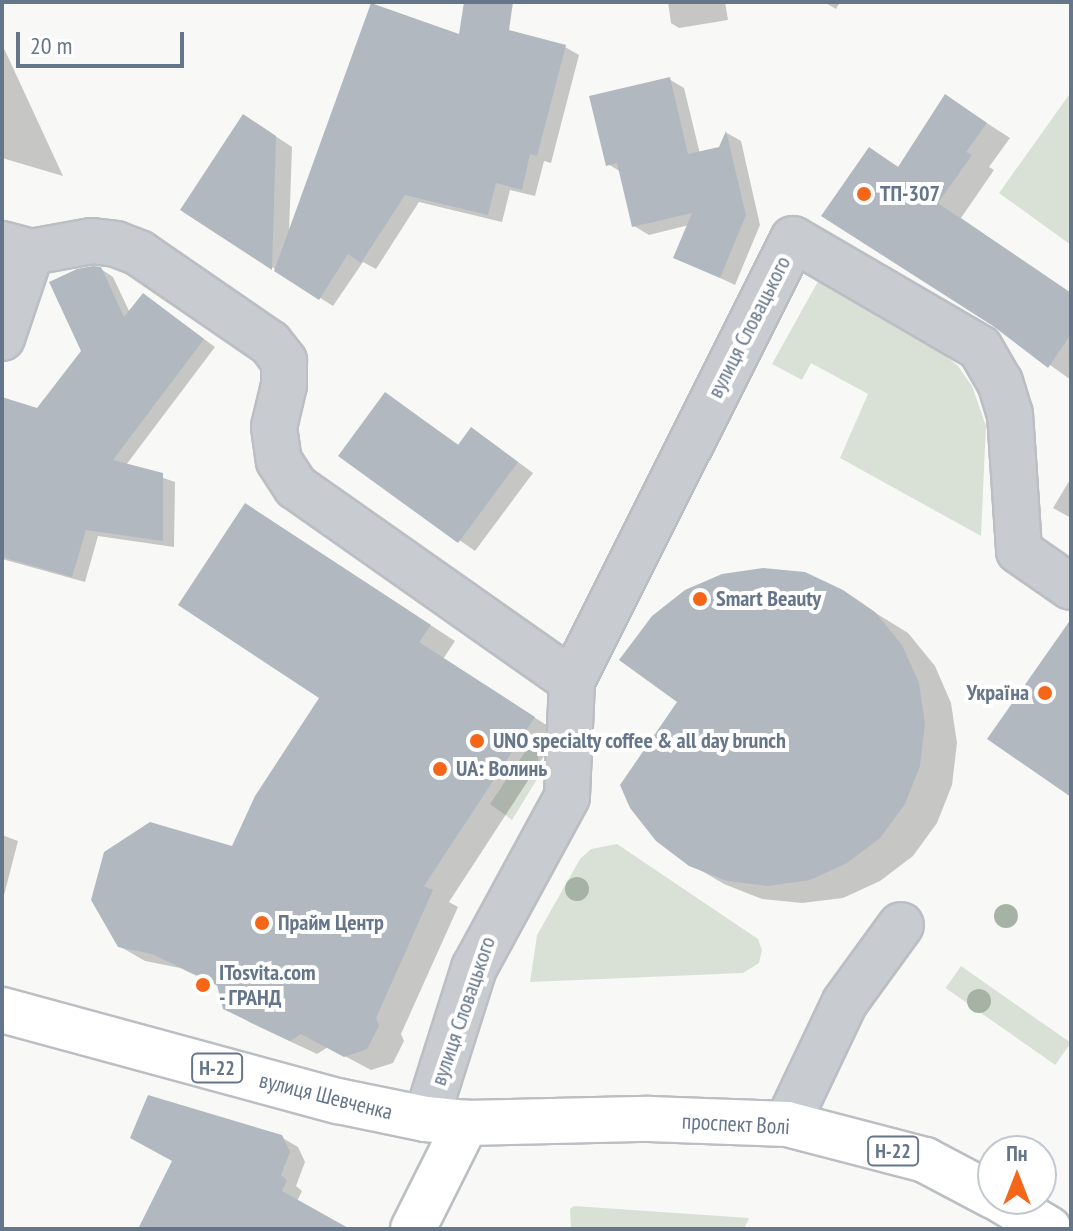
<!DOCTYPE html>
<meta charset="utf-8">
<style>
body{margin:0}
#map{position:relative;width:1073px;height:1231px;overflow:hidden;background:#f8f9f6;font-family:"PT Sans Narrow",sans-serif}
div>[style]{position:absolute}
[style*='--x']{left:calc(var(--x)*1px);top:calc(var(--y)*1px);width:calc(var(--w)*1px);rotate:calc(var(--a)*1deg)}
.green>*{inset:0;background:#d9e1d6;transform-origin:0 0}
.shadow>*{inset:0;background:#0003}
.building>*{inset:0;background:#b1b8c0}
.roads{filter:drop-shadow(2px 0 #bbbec3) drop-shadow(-2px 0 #bbbec3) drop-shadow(0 2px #bbbec3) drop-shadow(0 -2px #bbbec3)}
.minor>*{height:44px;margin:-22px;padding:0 22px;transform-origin:22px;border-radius:22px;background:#c8cbd0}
.major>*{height:44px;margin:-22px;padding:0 22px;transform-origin:22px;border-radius:22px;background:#fff}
.trees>*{width:24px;height:24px;margin:-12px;border-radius:50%;background:#a6b3a4}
.dots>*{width:22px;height:22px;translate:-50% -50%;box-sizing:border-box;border:4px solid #fff;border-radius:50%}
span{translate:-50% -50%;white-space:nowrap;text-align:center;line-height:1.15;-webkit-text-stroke:8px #fff;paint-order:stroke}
.shield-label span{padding:2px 6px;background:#fff;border:2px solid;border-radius:6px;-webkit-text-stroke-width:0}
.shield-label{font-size:20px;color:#65758a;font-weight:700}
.poi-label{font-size:22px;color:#65758a;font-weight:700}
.left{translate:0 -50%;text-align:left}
.right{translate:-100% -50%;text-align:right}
.street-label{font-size:22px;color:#65758a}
.frame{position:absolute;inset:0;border:4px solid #65758a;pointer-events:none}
.north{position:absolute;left:977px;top:1135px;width:80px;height:80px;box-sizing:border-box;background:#fff;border:2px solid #c1c8d0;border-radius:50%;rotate:0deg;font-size:22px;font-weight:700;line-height:32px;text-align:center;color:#65758a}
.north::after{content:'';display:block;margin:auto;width:28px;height:36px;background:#f56619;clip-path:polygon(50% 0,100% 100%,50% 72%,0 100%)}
.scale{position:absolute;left:16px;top:32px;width:168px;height:36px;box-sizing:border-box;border:4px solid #65758a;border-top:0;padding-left:10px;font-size:24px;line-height:28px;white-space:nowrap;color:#65758a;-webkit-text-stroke:6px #fff;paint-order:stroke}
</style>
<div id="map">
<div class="green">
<i style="clip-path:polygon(1071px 92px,1071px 245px,999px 193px)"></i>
<i style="clip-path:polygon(821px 276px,908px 324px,958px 366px,972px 386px,986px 426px,981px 536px,840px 458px,868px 394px,811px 363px,802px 380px,772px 364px)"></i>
<i style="clip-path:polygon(537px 734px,539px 776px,512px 820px,490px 804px)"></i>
<i style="clip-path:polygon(617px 844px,758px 939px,762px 950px,759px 963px,743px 973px,530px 982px,537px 935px,580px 859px,591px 849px)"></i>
<i style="left:961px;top:966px;width:134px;height:27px;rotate:35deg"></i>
<i style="clip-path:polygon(574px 1206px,749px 1218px,744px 1229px,571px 1229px,570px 1209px)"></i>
</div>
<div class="shadow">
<i style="clip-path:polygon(668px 2px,725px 2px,728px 20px,679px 28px,671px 23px)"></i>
<i style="clip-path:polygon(824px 2px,840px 2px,836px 9px)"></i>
<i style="clip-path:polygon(461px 36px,565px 47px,579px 55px,551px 163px,544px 161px,535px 196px,510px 190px,502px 222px,419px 202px,376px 269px,363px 262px,333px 306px,183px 210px,260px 126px,292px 147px,289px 232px)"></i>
<i style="clip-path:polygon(2px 44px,63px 176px,2px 158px)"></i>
<i style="clip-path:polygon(669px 79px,684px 88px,700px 154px,720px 149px,727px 133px,741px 141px,760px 225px,735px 285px,676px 257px,689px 225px,649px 235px,634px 226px,621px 172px,608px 164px)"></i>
<i style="clip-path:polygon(945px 96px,1010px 138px,989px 167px,994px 170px,961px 218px,1071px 293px,1071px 380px,994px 325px,870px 150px,900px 168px)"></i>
<i style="clip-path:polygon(101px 269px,113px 277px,130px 313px,144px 295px,215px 347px,126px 465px,175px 482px,174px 547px,98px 536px,85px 582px,2px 559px,2px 399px,38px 410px,83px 351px)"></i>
<i style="clip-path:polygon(386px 394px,460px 446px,487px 439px,533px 473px,475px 551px,340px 456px)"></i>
<i style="clip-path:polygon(1071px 478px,1071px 518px,1053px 508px)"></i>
<i style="clip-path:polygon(271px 521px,455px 641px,443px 659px,559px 733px,449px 902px,458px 907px,401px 1034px,404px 1041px,393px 1063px,371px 1070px,328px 1047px,317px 1054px,251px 1023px,225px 1008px,220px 987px,180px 968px,145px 961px,119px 946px,233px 848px,322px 698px)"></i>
<i style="clip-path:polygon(853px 599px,908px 633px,935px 666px,951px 703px,957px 743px,952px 785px,937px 823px,913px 856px,880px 881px,843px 898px,802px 903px,762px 899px,724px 884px,690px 864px)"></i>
<i style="clip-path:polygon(2px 835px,18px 841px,2px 903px)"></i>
<i style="clip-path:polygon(281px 1137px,298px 1147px,305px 1162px,296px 1186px,302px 1191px,297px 1201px,346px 1229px,140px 1229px)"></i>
</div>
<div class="building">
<i style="clip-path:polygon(464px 2px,513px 2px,509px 30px,566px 45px,537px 156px,530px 154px,522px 190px,496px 183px,488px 215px,405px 195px,361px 263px,348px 254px,319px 300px,274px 271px,371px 3px,459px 34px)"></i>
<i style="clip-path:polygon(670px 77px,688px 154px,719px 147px,726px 131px,746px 215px,720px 278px,673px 258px,692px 213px,632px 227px,617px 163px,606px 166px,589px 96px)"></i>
<i style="clip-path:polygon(945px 94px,987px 123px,966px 152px,972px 155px,938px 203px,1071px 293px,1071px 334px,1048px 368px,993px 326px,821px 216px,869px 147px,898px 167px)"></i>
<i style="clip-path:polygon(243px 114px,276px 136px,272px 270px,180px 210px)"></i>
<i style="clip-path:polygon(93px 266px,101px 267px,124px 317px,143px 293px,204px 339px,113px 460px,163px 473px,163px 541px,86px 530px,72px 577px,2px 557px,2px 397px,37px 408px,81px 351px,49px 282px,77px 269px)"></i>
<i style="clip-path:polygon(385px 392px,458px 445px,471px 427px,518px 462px,458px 543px,338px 456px)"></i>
<i style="clip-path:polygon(245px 503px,431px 625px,419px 642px,535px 717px,424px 886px,433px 890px,376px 1018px,379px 1026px,367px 1049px,344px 1057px,301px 1034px,290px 1041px,223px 1009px,217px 985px,152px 954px,118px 947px,91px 900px,104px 852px,150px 822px,232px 846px,255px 796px,319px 698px,178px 605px)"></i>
<i style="clip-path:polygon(763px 568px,805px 572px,843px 590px,875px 612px,902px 645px,919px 683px,925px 724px,920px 766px,905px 804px,880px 838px,847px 863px,810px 880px,768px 886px,727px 881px,689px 866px,656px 841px,630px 808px,620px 785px,677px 702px,619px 660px,652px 616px,685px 590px,722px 574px)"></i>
<i style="clip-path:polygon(1071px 619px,1071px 797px,987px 739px)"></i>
<i style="clip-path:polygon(148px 1095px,282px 1135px,290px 1152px,281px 1175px,287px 1180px,282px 1191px,350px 1229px,138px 1229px,172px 1161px,130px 1138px)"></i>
</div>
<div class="roads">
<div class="minor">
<i style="--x:2;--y:244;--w:30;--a:15"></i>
<i style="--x:31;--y:252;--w:62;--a:-10.2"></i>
<i style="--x:92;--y:241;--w:24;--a:7"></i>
<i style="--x:116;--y:244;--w:25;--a:21"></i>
<i style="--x:139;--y:253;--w:159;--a:34.5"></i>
<i style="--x:270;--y:343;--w:23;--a:52"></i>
<i style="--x:284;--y:361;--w:24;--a:90"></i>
<i style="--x:284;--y:385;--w:43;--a:103.4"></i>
<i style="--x:274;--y:427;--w:34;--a:82"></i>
<i style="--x:279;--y:461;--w:31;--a:57"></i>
<i style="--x:296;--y:487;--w:337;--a:35.1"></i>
<i style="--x:572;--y:681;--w:116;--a:92.5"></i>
<i style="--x:567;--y:797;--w:195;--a:118.5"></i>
<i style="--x:474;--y:968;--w:158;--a:107.6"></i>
<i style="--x:2;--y:338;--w:91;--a:-71.4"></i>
<i style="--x:572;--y:681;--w:494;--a:-63.4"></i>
<i style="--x:793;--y:239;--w:216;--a:30.2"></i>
<i style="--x:980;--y:348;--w:39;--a:60"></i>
<i style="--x:1000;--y:382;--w:34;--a:73"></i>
<i style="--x:1010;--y:414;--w:137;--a:86.2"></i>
<i style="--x:1019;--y:551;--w:63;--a:34.7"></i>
<i style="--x:787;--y:1124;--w:135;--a:-64.6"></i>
<i style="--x:845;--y:1002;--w:95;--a:-54"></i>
</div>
<div class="major">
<i style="--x:2;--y:1010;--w:348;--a:15.2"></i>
<i style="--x:338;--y:1101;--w:90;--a:11.6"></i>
<i style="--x:426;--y:1119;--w:40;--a:5.7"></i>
<i style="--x:466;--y:1123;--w:183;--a:-1.3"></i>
<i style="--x:649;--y:1119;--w:138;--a:2.1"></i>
<i style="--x:787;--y:1124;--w:143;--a:14.6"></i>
<i style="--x:925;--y:1160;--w:77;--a:27.9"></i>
<i style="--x:999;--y:1199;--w:58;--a:31"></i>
<i style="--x:413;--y:1229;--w:119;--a:-63.4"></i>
</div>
</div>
<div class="trees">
<i style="left:577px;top:889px"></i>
<i style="left:1006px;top:916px"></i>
<i style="left:979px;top:1001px"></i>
</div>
<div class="dots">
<i style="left:864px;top:194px;background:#f56619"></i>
<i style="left:700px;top:599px;background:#f56619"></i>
<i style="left:1045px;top:693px;background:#f56619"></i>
<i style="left:477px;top:741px;background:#f56619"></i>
<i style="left:440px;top:769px;background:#f56619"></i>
<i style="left:262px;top:923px;background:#f56619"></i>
<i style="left:203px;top:985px;background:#f56619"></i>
</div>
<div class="shield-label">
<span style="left:217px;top:1068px">Н-22</span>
<span style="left:893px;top:1151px">Н-22</span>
</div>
<div class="poi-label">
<span class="left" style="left:880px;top:194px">ТП-307</span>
<span class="left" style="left:716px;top:599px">Smart Beauty</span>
<span class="right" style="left:1029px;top:693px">Україна</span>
<span class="left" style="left:493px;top:741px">UNO specialty coffee &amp; all day brunch</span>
<span class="left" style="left:456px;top:769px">UA: Волинь</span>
<span class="left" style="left:278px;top:923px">Прайм Центр</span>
<span class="left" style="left:219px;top:985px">ITosvita.com<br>- ГРАНД</span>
</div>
<div class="street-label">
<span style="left:749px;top:327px;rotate:-63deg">вулиця Словацького</span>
<span style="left:463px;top:1011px;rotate:-71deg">вулиця Словацького</span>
<span style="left:326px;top:1096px;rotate:14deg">вулиця Шевченка</span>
<span style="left:736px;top:1124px;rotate:3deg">проспект Волі</span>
</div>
<div class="frame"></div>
<div class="north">Пн</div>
<div class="scale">20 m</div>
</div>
